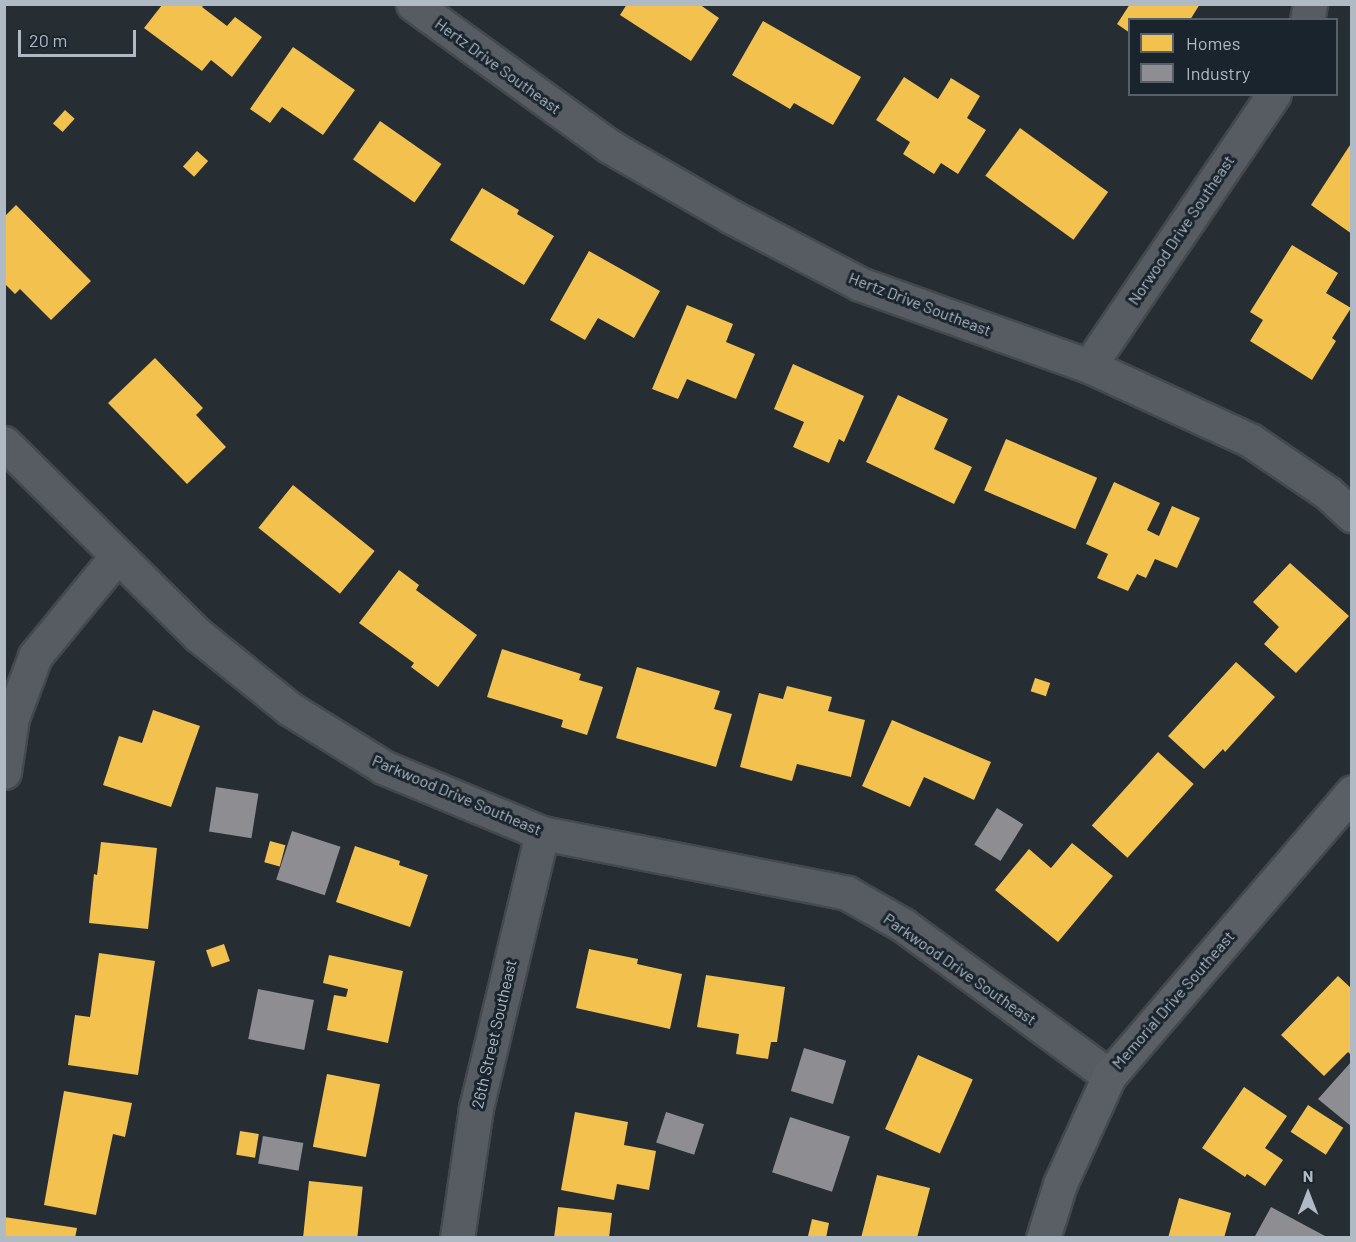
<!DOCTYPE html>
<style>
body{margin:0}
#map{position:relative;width:1356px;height:1242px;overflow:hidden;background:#262d33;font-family:Barlow,sans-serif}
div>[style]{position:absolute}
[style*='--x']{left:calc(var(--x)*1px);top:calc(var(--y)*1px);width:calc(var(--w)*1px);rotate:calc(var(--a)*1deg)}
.homes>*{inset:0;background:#f2c14e;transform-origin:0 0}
.industry>*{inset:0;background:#8d8d92;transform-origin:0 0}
.roads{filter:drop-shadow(2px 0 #44494e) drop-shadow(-2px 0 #44494e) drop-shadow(0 2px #44494e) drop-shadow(0 -2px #44494e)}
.street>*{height:33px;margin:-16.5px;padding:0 16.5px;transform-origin:16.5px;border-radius:16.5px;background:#565c61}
.secondary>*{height:33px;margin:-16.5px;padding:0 16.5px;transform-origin:16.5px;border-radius:16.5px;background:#5a5f66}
span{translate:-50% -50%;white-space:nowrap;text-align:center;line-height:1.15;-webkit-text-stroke:6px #1a242d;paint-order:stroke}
.street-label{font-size:16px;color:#afbac5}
.frame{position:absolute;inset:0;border:6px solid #afbac5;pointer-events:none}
.legend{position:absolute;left:1128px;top:18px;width:210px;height:78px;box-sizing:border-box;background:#1a242d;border:2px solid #56606a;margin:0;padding:8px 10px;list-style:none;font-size:18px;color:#afbac5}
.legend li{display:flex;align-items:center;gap:12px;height:30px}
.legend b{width:30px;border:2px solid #56606a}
.north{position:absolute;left:1278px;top:1164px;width:60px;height:60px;-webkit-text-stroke:4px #1a242d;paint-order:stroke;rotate:0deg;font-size:16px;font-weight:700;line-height:24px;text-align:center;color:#afbac5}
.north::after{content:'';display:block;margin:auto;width:21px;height:27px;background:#afbac5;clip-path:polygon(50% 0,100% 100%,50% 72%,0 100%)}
.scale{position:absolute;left:18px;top:30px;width:118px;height:27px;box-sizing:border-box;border:3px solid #afbac5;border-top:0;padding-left:8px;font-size:18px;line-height:21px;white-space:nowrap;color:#afbac5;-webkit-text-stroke:4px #1a242d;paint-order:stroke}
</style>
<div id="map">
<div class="homes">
<i style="clip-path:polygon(627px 4px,699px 4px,719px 18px,691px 61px,620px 15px)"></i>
<i style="clip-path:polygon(1130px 4px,1200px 4px,1190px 20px,1130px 20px,1130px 33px,1117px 24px)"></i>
<i style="clip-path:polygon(162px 5px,204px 5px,202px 7px,227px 26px,235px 17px,262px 37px,232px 77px,211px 60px,202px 71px,144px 28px)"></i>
<i style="clip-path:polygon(763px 21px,861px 77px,833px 125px,794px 103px,790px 109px,732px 75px)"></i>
<i style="clip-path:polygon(293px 47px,355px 90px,323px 135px,282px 107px,270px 123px,250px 109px)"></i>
<i style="clip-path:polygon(904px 77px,938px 99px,951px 78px,980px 96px,967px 118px,986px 130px,958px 174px,941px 163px,934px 174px,903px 154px,910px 142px,876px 120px)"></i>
<i style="left:65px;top:110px;width:13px;height:18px;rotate:42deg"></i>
<i style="left:380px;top:121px;width:75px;height:47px;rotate:35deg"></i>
<i style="left:1020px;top:128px;width:109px;height:59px;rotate:36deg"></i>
<i style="clip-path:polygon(1352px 142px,1352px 234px,1311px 205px)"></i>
<i style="left:197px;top:151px;width:15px;height:21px;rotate:42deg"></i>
<i style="clip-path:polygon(482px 188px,519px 210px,517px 214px,554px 236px,524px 285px,450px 240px)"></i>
<i style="clip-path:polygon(16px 205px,91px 281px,51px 320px,20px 289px,15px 294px,4px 283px,4px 217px)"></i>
<i style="clip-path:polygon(1292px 245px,1338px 273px,1326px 293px,1351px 308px,1332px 338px,1336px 341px,1312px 380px,1250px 341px,1263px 320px,1250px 312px)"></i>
<i style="clip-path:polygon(589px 251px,660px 291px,634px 338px,598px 318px,585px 340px,550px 320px)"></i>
<i style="clip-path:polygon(687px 305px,733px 324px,726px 342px,755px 354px,736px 399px,687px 379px,678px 399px,652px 389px)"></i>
<i style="clip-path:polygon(155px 358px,203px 408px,196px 415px,226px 447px,187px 484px,108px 403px)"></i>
<i style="clip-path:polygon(793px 364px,864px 396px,844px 442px,839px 439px,829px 463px,793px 447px,804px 422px,774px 409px)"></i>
<i style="clip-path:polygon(898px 395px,948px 419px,934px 449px,972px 467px,954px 504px,866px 462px)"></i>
<i style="left:1006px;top:439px;width:99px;height:56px;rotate:23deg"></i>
<i style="clip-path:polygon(1114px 482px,1160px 503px,1147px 530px,1159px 536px,1172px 506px,1200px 518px,1177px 568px,1155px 559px,1146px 578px,1137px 574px,1128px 591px,1097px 578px,1108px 554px,1086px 544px)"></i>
<i style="left:293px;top:485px;width:105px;height:55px;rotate:39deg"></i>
<i style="clip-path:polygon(1290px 563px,1349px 616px,1296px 673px,1264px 644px,1279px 627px,1253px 602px)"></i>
<i style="clip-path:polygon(399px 570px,419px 585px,416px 590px,477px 635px,438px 687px,411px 667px,414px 663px,359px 623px)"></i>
<i style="clip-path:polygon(502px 649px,581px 674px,579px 680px,603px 687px,587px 735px,561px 727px,563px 720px,487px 697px)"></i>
<i style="clip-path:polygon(1236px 662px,1275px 697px,1225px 752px,1223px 749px,1204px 769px,1168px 736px)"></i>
<i style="clip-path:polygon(637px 667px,720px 691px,714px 709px,732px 714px,716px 767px,616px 738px)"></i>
<i style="left:1035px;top:678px;width:16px;height:14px;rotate:18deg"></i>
<i style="clip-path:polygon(787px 686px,832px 697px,828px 711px,865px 720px,851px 777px,797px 764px,792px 781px,740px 767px,759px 693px,783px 699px)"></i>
<i style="clip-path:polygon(153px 710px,200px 726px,171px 807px,103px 785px,119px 736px,142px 743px)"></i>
<i style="clip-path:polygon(892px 720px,991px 762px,974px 800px,924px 777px,910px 807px,862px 786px)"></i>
<i style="left:1158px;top:752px;width:48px;height:99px;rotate:42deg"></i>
<i style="left:270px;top:841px;width:16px;height:22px;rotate:15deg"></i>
<i style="clip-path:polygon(101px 842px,157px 848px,148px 929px,89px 923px,94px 874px,97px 875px)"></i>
<i style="clip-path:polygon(1072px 843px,1113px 876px,1058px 942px,995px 890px,1029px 849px,1051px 868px)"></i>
<i style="clip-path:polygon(355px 846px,400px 861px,399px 865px,428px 875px,410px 927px,336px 902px)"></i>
<i style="left:224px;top:944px;width:18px;height:19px;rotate:71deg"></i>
<i style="clip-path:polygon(589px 949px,638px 959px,637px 964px,682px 974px,670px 1029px,576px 1008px)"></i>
<i style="clip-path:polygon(99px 953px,155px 961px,138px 1075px,68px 1065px,75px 1015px,90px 1017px)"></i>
<i style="clip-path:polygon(329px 955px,403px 971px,388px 1043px,327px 1030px,334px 995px,346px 997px,348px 989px,323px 983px)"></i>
<i style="clip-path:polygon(706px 975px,785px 987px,777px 1042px,771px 1042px,768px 1059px,736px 1054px,739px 1034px,697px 1027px)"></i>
<i style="clip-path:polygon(1338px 976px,1352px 989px,1352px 1056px,1348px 1052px,1324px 1076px,1281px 1035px)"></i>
<i style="left:918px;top:1055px;width:60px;height:81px;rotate:24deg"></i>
<i style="left:327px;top:1074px;width:54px;height:74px;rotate:11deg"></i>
<i style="clip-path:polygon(1244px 1087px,1287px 1116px,1265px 1148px,1283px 1160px,1265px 1186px,1247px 1174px,1245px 1177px,1202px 1148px)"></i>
<i style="clip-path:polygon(64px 1091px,132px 1103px,125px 1137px,113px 1134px,96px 1215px,44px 1205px)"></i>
<i style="left:1308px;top:1105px;width:42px;height:32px;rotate:33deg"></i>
<i style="clip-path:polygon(575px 1112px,628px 1122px,624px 1145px,656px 1151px,649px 1190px,617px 1184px,614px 1200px,561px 1190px)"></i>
<i style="left:240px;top:1131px;width:19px;height:24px;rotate:9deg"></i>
<i style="clip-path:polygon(877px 1175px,930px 1188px,917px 1238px,861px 1238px)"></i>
<i style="left:309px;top:1181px;width:54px;height:57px;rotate:6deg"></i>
<i style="clip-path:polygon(1179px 1198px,1231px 1213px,1224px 1238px,1168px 1238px)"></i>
<i style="clip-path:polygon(558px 1207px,612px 1213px,609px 1238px,554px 1238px)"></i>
<i style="clip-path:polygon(4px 1217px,77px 1228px,75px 1238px,4px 1238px)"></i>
<i style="clip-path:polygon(812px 1219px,829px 1223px,826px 1238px,808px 1236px)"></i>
</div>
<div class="industry">
<i style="left:216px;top:787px;width:43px;height:45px;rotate:9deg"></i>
<i style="left:997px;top:808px;width:31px;height:43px;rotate:32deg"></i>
<i style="left:292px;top:831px;width:51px;height:51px;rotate:18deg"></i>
<i style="left:258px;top:989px;width:57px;height:51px;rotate:11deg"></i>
<i style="left:804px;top:1048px;width:44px;height:45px;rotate:17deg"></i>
<i style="clip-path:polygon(1352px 1061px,1352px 1127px,1318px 1099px)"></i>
<i style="left:666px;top:1112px;width:40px;height:32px;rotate:18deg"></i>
<i style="left:790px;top:1117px;width:63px;height:58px;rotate:18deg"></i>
<i style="left:263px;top:1136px;width:41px;height:28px;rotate:10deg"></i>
<i style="clip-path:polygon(1271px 1207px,1325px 1236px,1324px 1238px,1254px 1238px)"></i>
</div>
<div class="roads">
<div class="street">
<i style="--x:413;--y:4;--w:242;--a:35.9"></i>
<i style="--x:609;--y:146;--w:142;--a:30"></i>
<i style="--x:732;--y:217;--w:144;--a:27.6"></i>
<i style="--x:860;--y:284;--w:243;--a:19.7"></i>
<i style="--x:1089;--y:366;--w:177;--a:24.7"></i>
<i style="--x:1250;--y:440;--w:94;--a:34.2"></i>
<i style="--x:1328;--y:493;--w:33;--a:43"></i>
<i style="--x:1307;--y:20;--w:16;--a:-79"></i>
<i style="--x:1089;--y:366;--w:329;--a:-55.8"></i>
<i style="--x:4;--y:443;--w:273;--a:44.7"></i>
<i style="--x:198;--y:635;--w:118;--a:38.8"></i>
<i style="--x:290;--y:709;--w:110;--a:31.9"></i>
<i style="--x:383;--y:767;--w:172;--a:22.5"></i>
<i style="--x:542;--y:833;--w:311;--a:11.1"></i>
<i style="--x:847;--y:893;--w:64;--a:29.7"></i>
<i style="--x:903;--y:925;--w:255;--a:36.2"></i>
<i style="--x:4;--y:772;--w:55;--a:-81.6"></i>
<i style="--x:12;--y:718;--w:66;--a:-69.6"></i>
<i style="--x:35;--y:656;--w:129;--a:-50.6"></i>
<i style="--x:457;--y:1238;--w:131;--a:-81.7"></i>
<i style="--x:476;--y:1108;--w:283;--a:-76.5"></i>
</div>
<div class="secondary">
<i style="--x:1043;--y:1238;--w:57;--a:-72.5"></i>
<i style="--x:1060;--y:1184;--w:119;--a:-65.6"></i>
<i style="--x:1109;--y:1076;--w:374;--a:-49.4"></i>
</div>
</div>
<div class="street-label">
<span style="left:498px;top:66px;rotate:36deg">Hertz Drive Southeast</span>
<span style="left:1181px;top:230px;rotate:-56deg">Norwood Drive Southeast</span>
<span style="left:920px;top:304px;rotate:21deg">Hertz Drive Southeast</span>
<span style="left:457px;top:795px;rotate:23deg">Parkwood Drive Southeast</span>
<span style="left:960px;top:969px;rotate:35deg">Parkwood Drive Southeast</span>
<span style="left:1173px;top:1000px;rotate:-49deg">Memorial Drive Southeast</span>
<span style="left:494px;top:1034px;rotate:-77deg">26th Street Southeast</span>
</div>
<div class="frame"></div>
<ul class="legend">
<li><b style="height:16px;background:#f2c14e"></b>Homes</li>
<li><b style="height:16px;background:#8d8d92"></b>Industry</li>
</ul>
<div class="north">N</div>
<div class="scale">20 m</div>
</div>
